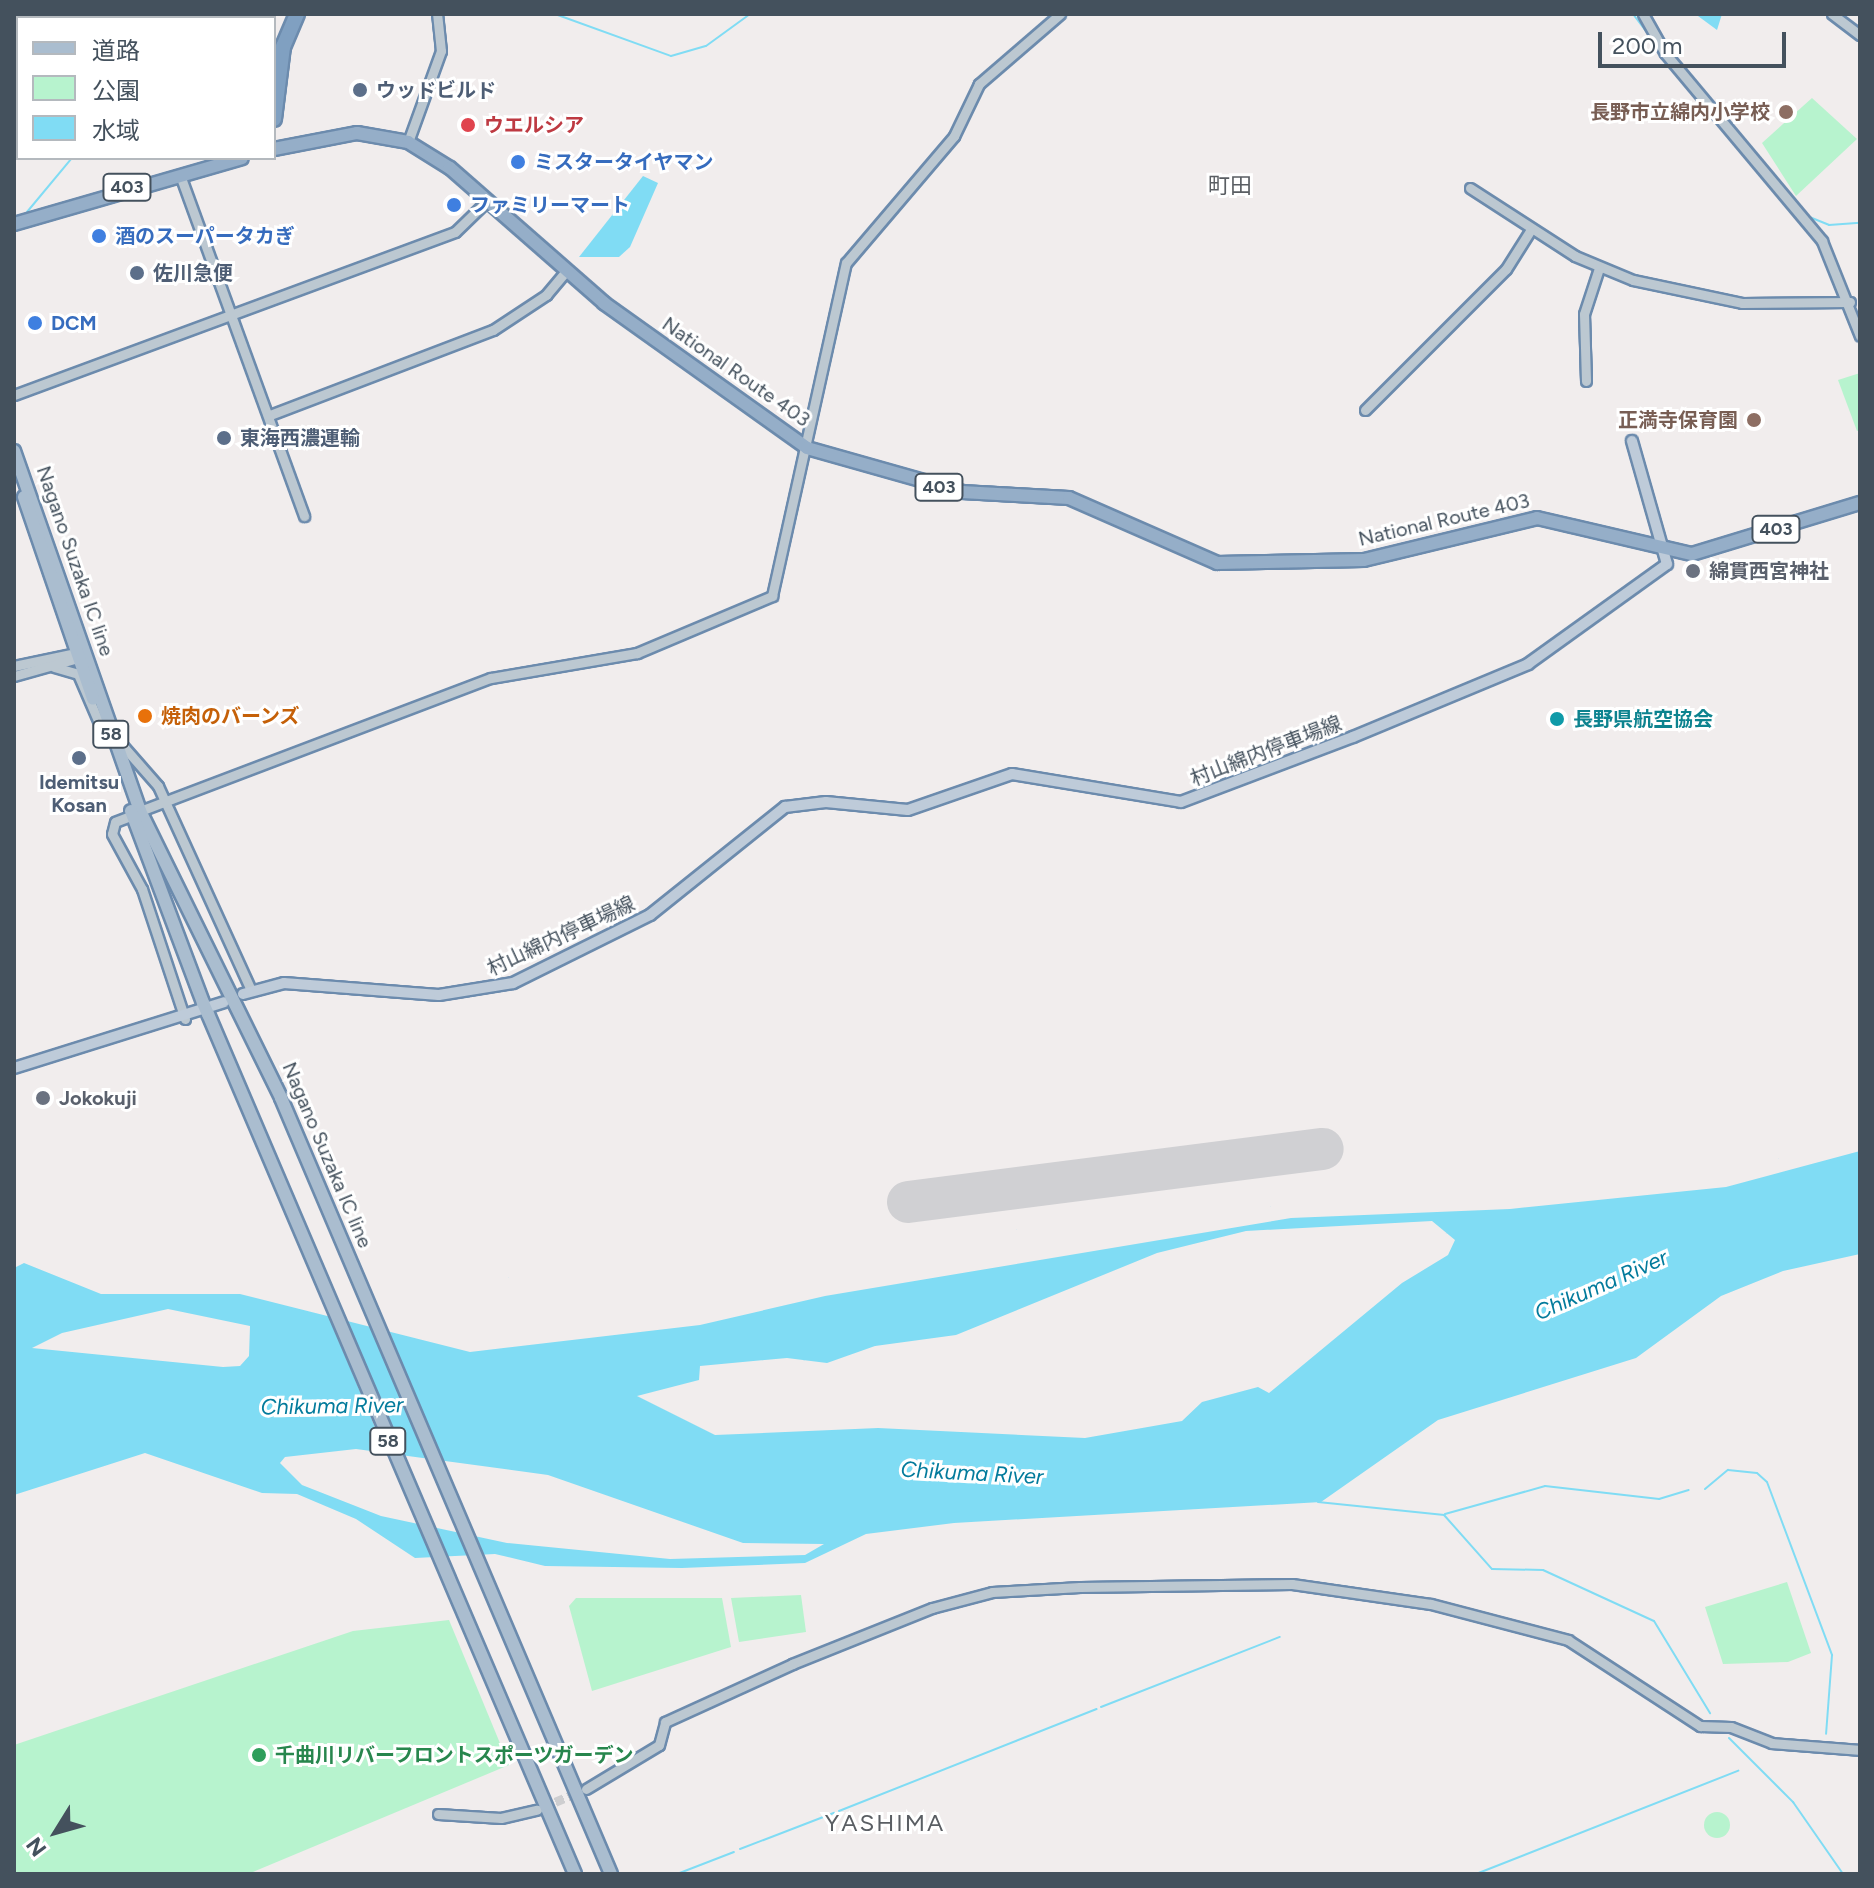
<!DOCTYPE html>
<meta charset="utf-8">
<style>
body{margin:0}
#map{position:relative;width:1874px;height:1888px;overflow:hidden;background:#f1eded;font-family:Figtree,"Noto Sans JP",sans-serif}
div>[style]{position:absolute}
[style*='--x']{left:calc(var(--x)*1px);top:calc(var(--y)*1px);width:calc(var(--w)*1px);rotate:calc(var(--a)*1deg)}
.green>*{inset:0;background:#b7f3ce}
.round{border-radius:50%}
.water>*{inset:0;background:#80dcf4}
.pier>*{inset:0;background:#f1eded}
.stream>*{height:2px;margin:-1px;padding:0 1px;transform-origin:1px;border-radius:1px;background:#80dcf4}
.runway>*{height:42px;margin:-21px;padding:0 21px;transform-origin:21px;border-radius:21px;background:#d0d0d3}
.tertiary-tunnel>*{height:9px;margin-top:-4.5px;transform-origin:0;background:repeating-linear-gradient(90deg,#ceced0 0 9px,transparent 0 13.5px)}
.roads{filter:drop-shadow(2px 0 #6c8bad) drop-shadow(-2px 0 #6c8bad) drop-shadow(0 2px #6c8bad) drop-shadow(0 -2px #6c8bad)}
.tertiary>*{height:9px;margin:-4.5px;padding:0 4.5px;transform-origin:4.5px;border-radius:4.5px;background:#bcc8d1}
.secondary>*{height:10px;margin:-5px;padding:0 5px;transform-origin:5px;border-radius:5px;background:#becbd9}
.primary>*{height:12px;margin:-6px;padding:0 6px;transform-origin:6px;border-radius:6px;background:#aabdcf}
.trunk>*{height:12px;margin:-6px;padding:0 6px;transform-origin:6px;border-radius:6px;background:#95aec8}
.motorway>*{height:14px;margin:-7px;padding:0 7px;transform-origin:7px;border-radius:7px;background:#80a0c1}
.primary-bridge>*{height:12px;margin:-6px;padding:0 6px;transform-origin:6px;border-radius:6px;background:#aabdcf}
.dots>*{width:22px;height:22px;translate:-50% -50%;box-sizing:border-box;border:4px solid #fff;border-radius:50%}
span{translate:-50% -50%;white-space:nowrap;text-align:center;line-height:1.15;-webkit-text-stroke:6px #fff;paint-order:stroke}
.shield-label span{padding:2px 6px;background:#fff;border:2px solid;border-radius:6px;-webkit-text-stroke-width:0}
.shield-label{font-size:18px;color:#44515d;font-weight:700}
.service-label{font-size:20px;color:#4e5e75;font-weight:700}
.left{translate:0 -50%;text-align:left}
.education-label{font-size:20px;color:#785e54;font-weight:700}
.right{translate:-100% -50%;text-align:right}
.health-label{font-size:20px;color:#be3a42;font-weight:700}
.shop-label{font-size:20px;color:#366cbe;font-weight:700}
.street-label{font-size:20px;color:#44515d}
.worship-label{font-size:20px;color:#5b616d;font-weight:700}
.food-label{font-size:20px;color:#c56008;font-weight:700}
.culture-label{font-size:20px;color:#0d838f;font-weight:700}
.leisure-label{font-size:20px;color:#27864d;font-weight:700}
.neighbourhood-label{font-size:22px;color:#5a5e63}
.water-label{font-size:22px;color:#037b9c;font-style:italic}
.quarter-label{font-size:24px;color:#5a5e63;letter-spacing:2px}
.frame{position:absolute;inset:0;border:16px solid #44515d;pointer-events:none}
.legend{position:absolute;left:16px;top:16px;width:260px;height:144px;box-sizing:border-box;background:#fff;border:2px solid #b4b9be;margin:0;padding:10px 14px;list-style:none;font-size:24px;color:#44515d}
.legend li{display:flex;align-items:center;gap:16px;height:40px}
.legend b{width:40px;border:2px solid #b4b9be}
.north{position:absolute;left:16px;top:1792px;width:80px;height:80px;-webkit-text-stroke:6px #fff;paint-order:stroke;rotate:233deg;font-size:22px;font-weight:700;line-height:32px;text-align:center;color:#44515d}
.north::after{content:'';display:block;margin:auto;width:28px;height:36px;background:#44515d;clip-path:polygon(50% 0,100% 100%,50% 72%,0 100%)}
.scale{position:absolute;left:1598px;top:32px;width:188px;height:36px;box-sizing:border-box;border:4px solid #44515d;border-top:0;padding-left:10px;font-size:24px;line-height:28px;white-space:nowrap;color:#44515d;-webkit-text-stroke:6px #fff;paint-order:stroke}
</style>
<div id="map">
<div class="green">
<i style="clip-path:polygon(1812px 98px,1857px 139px,1796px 196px,1762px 143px)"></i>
<i style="clip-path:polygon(1860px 373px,1860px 430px,1857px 431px,1838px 380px)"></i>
<i style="clip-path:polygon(1787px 1582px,1811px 1653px,1788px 1662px,1723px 1664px,1705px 1607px)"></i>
<i style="clip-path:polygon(801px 1595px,806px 1632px,739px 1642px,731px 1598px)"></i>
<i style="clip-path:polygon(576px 1598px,722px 1598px,731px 1647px,592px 1691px,569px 1606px)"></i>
<i style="clip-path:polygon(449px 1620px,509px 1765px,248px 1874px,14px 1874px,14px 1745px,353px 1631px)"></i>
<i class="round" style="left:1704px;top:1812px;width:26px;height:26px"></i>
</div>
<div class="water">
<i style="clip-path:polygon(1722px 14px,1717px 30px,1698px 16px,1699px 14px)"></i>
<i style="clip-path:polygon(643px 176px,658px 183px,630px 247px,619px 257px,579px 257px)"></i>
<i style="clip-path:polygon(evenodd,1860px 1151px,1860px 1254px,1783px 1271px,1721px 1296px,1636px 1358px,1438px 1420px,1321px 1502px,954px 1523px,866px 1534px,805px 1563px,682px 1568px,545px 1566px,495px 1554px,415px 1558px,356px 1519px,297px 1494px,262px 1493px,145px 1453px,14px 1495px,14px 1268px,24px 1263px,101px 1294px,240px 1294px,470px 1352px,700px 1325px,825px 1296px,1291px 1218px,1510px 1209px,1726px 1187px,1860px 1151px,1432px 1221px,1455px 1240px,1448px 1255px,1402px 1283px,1269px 1393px,1258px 1387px,1202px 1402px,1182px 1421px,1085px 1438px,878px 1428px,715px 1435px,637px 1396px,699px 1380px,700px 1366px,787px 1358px,827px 1363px,875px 1346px,956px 1335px,1157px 1253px,1246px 1231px,1432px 1221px,1860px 1151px,168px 1309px,250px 1326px,249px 1356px,240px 1366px,223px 1367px,32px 1348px,62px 1333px,168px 1309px,1860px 1151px,356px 1449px,548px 1475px,743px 1543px,824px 1544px,805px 1555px,670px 1559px,507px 1543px,381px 1516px,302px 1485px,280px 1463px,285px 1457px,356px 1449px)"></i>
</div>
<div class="pier">
<i style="clip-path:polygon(328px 1315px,340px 1319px,400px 1457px,387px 1456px)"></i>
</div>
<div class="stream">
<i style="--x:555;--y:14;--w:123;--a:19.9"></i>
<i style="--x:671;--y:56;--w:36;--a:-16"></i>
<i style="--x:706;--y:46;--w:54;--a:-36"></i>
<i style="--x:1633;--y:14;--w:31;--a:53"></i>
<i style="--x:1672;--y:54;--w:121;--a:50"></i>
<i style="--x:27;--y:212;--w:70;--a:-50.2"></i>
<i style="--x:1807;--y:216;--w:24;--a:22"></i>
<i style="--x:1829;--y:225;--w:31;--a:-4"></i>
<i style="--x:1705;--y:1489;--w:30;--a:-40"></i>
<i style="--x:1728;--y:1470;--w:29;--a:6"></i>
<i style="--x:1757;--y:1473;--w:13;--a:42"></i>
<i style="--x:1767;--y:1482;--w:185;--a:69.4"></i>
<i style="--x:1832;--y:1655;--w:79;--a:94.3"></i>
<i style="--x:1318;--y:1502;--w:127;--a:5.9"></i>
<i style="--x:1444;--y:1515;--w:72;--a:48.4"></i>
<i style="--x:1492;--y:1569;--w:51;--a:1.1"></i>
<i style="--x:1543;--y:1570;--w:122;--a:24.7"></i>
<i style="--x:1654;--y:1621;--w:108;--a:58.7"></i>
<i style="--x:1445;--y:1514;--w:104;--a:-15.6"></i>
<i style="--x:1545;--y:1486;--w:115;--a:6.5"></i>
<i style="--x:1659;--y:1499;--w:31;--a:-17"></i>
<i style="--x:1101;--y:1707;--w:192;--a:-21.4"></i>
<i style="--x:1729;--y:1738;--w:91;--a:45"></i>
<i style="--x:1793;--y:1802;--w:88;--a:55.2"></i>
<i style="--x:839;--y:1811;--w:277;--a:-21.6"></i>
<i style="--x:740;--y:1849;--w:101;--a:-21"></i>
<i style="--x:677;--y:1874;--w:61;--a:-21.1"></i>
<i style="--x:1476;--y:1874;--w:282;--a:-21.5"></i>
</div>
<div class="runway">
<i style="--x:908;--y:1202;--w:418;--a:-7.3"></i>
</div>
<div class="tertiary-tunnel">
<i style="--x:543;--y:1807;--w:41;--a:-22.8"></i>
</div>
<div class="roads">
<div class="tertiary">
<i style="--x:1643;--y:14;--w:45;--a:60.6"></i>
<i style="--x:1665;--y:53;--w:245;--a:50.1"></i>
<i style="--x:1822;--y:241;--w:102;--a:68.2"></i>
<i style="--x:1832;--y:14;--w:35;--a:37"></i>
<i style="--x:408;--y:142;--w:97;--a:-70.1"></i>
<i style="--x:441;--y:51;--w:37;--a:-96"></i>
<i style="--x:180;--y:175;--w:363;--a:70"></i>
<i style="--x:1470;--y:188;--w:125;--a:32.9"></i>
<i style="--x:1575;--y:256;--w:63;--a:22.5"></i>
<i style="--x:1633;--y:280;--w:111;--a:11.9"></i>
<i style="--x:1742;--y:303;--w:108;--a:-0.5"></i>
<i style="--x:1586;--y:381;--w:67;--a:-91.7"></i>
<i style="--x:1584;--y:314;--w:48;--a:-71.9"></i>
<i style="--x:14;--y:395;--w:470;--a:-20.3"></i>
<i style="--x:455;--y:232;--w:43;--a:-44.1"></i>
<i style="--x:1365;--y:410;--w:199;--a:-45"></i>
<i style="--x:1506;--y:269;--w:45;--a:-57.7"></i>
<i style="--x:270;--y:415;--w:239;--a:-20.9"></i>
<i style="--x:493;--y:330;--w:64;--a:-33.4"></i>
<i style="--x:546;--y:295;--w:31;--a:-50"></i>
<i style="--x:14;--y:666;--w:67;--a:-12"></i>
<i style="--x:54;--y:667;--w:25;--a:16"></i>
<i style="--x:78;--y:674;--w:71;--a:66.7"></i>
<i style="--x:14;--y:676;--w:74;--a:-15.7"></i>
<i style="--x:116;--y:738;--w:64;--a:48.8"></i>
<i style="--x:158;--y:786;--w:224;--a:65.5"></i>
<i style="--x:140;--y:811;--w:375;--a:-20.8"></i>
<i style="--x:491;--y:678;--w:148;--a:-9.7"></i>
<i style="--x:637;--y:653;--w:147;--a:-22.9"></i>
<i style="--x:772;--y:596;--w:341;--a:-77.5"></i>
<i style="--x:846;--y:263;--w:167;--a:-49.6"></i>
<i style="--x:954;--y:136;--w:58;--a:-64.3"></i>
<i style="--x:979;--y:84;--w:107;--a:-40.8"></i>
<i style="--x:133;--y:815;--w:19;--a:159"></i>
<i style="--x:115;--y:822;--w:12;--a:104"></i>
<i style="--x:112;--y:834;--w:63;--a:61.4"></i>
<i style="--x:142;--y:889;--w:137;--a:71.7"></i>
<i style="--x:586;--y:1789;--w:85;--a:-31.1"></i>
<i style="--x:659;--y:1745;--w:24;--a:-75"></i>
<i style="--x:665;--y:1722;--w:140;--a:-24.5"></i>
<i style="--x:792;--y:1664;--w:151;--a:-21.8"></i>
<i style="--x:932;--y:1608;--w:62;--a:-14.9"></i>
<i style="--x:992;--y:1592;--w:88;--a:-3.3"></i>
<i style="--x:1080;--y:1587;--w:212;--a:-0.8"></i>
<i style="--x:1292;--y:1584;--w:140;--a:8.2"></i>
<i style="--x:1431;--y:1604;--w:142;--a:14.7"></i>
<i style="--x:1568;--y:1640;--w:158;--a:33.1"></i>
<i style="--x:1700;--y:1726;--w:31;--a:2"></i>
<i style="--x:1731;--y:1727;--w:44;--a:21.3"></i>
<i style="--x:1772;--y:1743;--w:88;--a:4.5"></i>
<i style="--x:438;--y:1814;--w:63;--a:3.6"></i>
<i style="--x:501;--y:1818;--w:37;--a:-13"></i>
</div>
<div class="secondary">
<i style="--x:243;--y:994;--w:42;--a:-15"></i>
<i style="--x:284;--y:983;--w:155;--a:4.4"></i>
<i style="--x:439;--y:995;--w:75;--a:-9.2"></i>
<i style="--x:513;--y:983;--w:153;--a:-26.4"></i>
<i style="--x:650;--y:915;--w:173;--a:-38.7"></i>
<i style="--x:785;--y:807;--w:41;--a:-7"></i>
<i style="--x:826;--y:802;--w:82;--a:5.6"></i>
<i style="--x:908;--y:810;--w:110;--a:-19.1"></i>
<i style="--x:1012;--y:774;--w:171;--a:9.4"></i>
<i style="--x:1181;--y:802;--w:184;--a:-20.7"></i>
<i style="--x:1353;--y:737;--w:190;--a:-22.6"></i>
<i style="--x:1528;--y:664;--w:171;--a:-35.7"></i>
<i style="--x:1667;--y:564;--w:128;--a:-105.9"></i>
<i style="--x:14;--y:1068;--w:220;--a:-17.4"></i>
</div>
<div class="primary">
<i style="--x:14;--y:451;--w:381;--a:70.7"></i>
<i style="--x:140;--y:811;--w:320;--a:63.8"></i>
<i style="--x:281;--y:1098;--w:843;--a:66.96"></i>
<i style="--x:24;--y:497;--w:213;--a:71.1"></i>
<i style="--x:131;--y:811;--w:205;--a:69.4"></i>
<i style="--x:208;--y:1014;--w:935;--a:66.89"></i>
</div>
<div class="trunk">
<i style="--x:274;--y:149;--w:85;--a:-10.9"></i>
<i style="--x:357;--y:133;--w:52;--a:10"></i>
<i style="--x:408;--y:142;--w:49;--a:31.8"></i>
<i style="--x:450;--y:168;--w:205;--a:41.2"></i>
<i style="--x:604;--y:303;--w:249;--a:35.5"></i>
<i style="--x:807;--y:448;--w:161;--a:15.8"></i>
<i style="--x:962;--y:492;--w:107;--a:3.2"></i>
<i style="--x:1069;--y:498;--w:162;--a:23.7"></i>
<i style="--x:1217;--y:563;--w:147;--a:-1.2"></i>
<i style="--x:1364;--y:560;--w:178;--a:-13.6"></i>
<i style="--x:1537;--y:518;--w:159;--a:13.1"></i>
<i style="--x:1692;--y:554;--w:176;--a:-16.9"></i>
<i style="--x:14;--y:224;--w:237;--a:-16.1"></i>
</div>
<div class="motorway">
<i style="--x:80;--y:14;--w:6;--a:39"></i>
<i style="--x:114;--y:14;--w:6;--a:45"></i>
<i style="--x:168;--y:14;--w:18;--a:13"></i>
<i style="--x:207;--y:18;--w:16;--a:-14"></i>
<i style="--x:237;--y:18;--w:7;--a:-34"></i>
<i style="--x:258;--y:18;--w:7;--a:-34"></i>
<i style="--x:274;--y:119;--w:73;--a:-82.9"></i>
<i style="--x:283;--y:47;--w:36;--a:-67"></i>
<i style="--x:14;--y:122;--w:4;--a:-27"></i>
<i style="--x:14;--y:144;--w:4;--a:-27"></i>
</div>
</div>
<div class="primary-bridge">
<i style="--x:203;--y:1003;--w:12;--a:66"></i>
</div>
<div class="dots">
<i style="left:360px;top:90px;background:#5c6f8a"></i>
<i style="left:1786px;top:112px;background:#8d6e63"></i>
<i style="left:468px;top:125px;background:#e0444e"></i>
<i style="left:518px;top:162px;background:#3f7fe0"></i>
<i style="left:454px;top:205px;background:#3f7fe0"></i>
<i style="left:99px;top:236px;background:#3f7fe0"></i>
<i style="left:137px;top:273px;background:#5c6f8a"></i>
<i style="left:35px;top:323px;background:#3f7fe0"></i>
<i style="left:1754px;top:420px;background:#8d6e63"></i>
<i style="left:224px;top:438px;background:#5c6f8a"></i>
<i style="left:1693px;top:571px;background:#6b7280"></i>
<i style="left:145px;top:716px;background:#e8710a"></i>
<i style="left:1557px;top:719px;background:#0f9aa8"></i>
<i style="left:79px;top:758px;background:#5c6f8a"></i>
<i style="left:43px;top:1098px;background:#6b7280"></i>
<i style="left:259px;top:1755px;background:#2e9e5b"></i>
</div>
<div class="shield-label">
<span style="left:127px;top:187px">403</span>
<span style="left:939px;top:487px">403</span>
<span style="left:1776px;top:529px">403</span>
<span style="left:111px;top:734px">58</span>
<span style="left:388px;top:1441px">58</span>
</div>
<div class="service-label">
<span class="left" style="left:376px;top:90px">ウッドビルド</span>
<span class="left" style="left:153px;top:273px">佐川急便</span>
<span class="left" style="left:240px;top:438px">東海西濃運輸</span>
<span style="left:79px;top:794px">Idemitsu<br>Kosan</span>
</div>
<div class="education-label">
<span class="right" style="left:1770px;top:112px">長野市立綿内小学校</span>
<span class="right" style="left:1738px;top:420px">正満寺保育園</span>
</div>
<div class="health-label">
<span class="left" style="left:484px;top:125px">ウエルシア</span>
</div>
<div class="shop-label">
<span class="left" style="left:534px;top:162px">ミスタータイヤマン</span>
<span class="left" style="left:470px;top:205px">ファミリーマート</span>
<span class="left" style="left:115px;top:236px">酒のスーパータカぎ</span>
<span class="left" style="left:51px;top:323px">DCM</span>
</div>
<div class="street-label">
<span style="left:736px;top:372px;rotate:35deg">National Route 403</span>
<span style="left:1444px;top:520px;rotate:-13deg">National Route 403</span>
<span style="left:75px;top:561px;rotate:71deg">Nagano Suzaka IC line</span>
<span style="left:1266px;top:751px;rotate:-21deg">村山綿内停車場線</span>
<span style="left:561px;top:936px;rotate:-25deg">村山綿内停車場線</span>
<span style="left:327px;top:1155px;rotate:67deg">Nagano Suzaka IC line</span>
</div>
<div class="worship-label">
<span class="left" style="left:1709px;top:571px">綿貫西宮神社</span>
<span class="left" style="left:59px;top:1098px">Jokokuji</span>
</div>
<div class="food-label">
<span class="left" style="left:161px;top:716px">焼肉のバーンズ</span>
</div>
<div class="culture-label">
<span class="left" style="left:1573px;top:719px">長野県航空協会</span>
</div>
<div class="leisure-label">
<span class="left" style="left:275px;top:1755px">千曲川リバーフロントスポーツガーデン</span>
</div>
<div class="neighbourhood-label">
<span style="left:1230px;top:186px">町田</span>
</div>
<div class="water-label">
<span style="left:1601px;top:1285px;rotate:-24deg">Chikuma River</span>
<span style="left:332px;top:1406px;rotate:-1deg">Chikuma River</span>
<span style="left:972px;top:1473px;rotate:3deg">Chikuma River</span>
</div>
<div class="quarter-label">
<span style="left:885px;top:1823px">YASHIMA</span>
</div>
<div class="frame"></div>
<ul class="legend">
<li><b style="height:10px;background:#aabdcf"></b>道路</li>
<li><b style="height:22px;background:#b7f3ce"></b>公園</li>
<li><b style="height:22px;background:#80dcf4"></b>水域</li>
</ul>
<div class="north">N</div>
<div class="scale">200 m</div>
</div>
